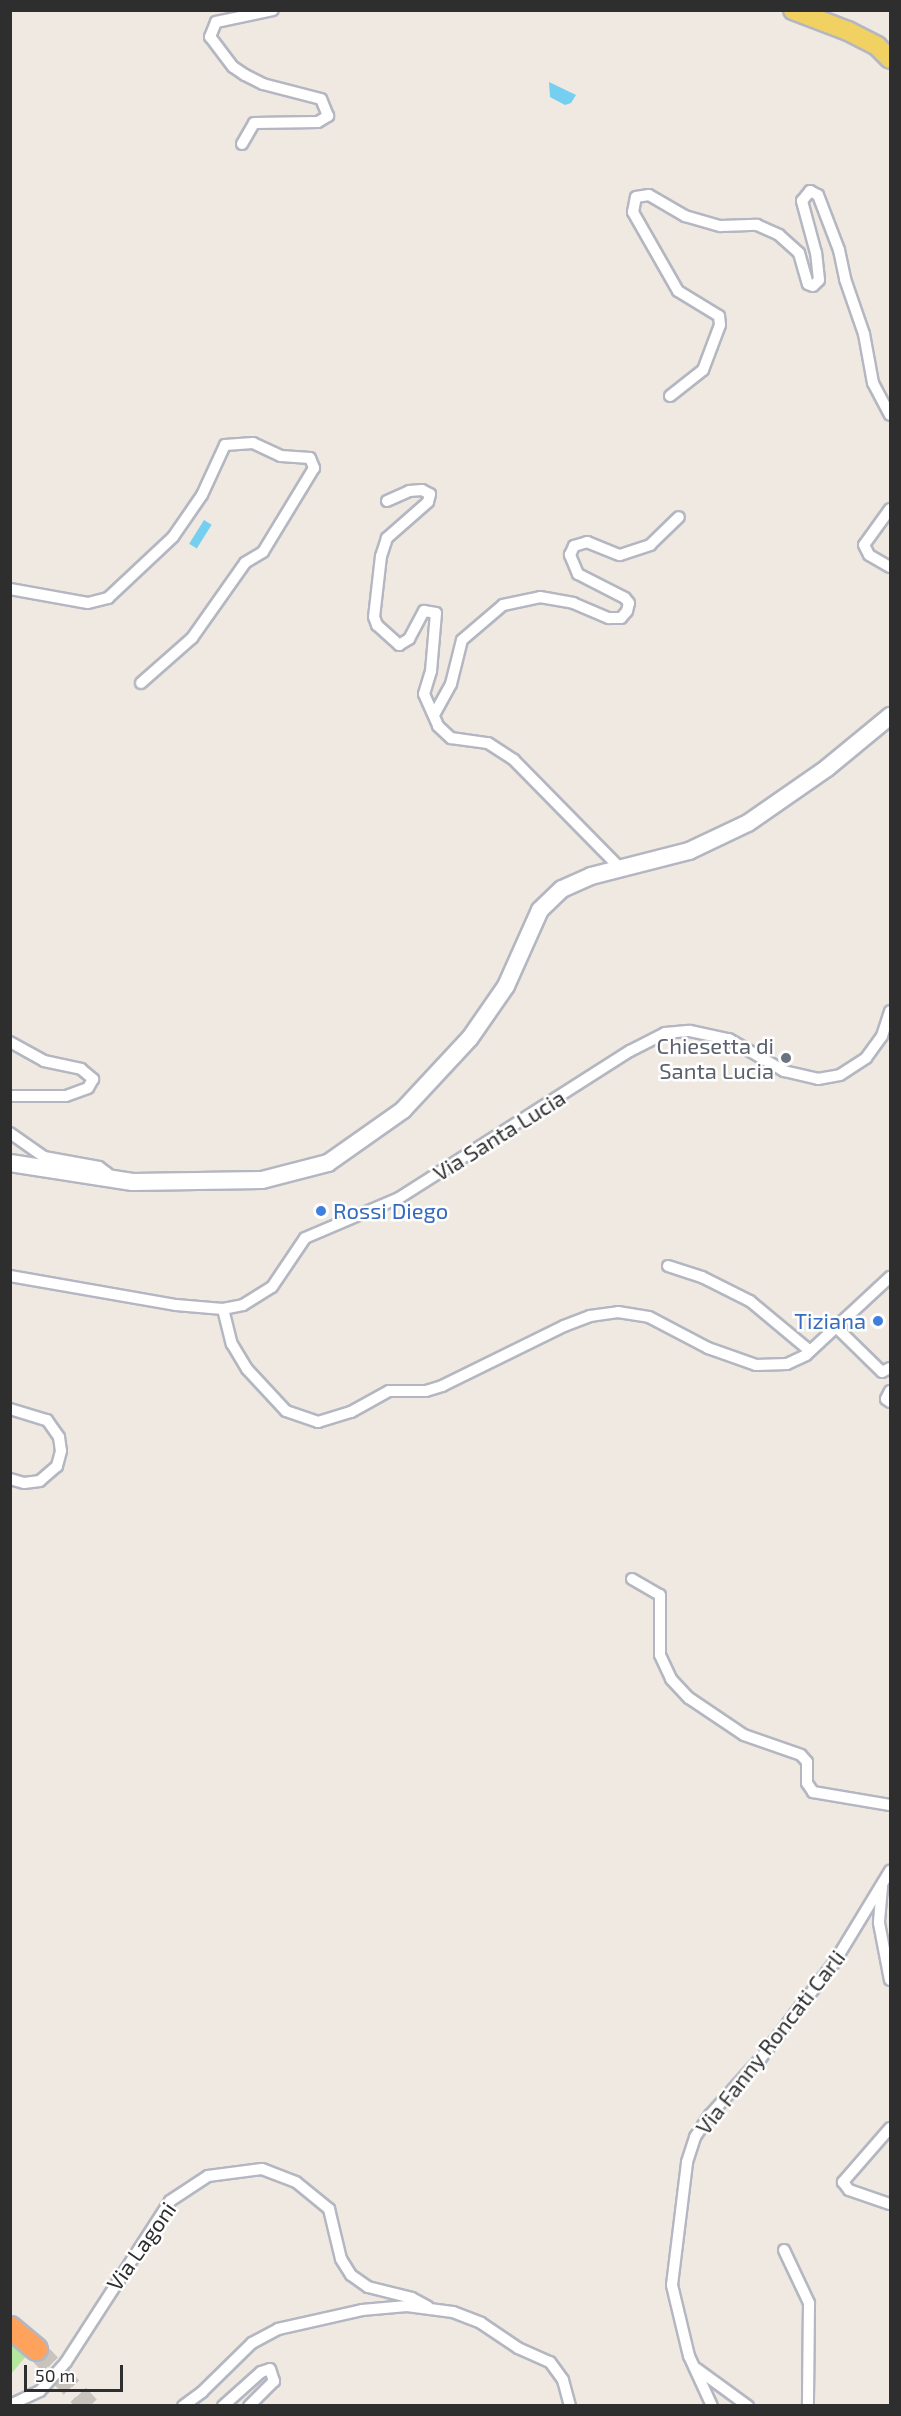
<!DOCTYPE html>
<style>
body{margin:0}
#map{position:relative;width:901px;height:2416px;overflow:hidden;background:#efe9e1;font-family:"Exo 2",sans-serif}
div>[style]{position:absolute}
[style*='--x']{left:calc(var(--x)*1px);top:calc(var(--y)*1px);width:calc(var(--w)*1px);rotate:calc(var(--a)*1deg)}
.green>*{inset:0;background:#b6e59e}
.water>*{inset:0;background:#75cff0;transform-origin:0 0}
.highway-tunnel>*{height:21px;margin-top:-10.5px;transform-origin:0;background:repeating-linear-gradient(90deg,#c8c4bd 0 21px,transparent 0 31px)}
.roads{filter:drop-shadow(2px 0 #b4b7c1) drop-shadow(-2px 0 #b4b7c1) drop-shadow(0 2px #b4b7c1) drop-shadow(0 -2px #b4b7c1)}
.street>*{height:10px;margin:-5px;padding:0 5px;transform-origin:5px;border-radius:5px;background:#fff}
.secondary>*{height:16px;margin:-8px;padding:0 8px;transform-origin:8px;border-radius:8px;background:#fff}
.primary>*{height:18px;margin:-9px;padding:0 9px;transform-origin:9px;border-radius:9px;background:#f2d163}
.highway>*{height:21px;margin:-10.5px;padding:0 10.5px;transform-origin:10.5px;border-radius:10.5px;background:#ffa35c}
.dots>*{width:16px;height:16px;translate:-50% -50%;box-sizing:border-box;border:3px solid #fff;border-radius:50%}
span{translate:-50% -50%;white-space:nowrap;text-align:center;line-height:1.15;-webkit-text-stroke:5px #fff;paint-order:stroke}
.worship-label{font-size:22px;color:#5b616d}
.right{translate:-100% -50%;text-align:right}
.street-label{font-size:22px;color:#2e2e2e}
.shop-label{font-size:22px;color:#366cbe}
.left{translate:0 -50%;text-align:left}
.frame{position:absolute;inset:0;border:12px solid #2e2e2e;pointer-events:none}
.scale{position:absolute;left:24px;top:2365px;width:99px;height:27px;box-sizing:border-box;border:3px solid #2e2e2e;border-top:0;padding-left:8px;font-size:18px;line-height:21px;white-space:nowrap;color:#2e2e2e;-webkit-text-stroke:4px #fff;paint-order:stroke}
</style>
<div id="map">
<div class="green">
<i style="clip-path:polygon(11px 2339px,28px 2354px,11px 2374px)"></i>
</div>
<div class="water">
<i style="clip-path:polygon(549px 82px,576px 95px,571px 103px,565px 105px,550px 97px)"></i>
<i style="left:204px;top:520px;width:9px;height:28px;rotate:32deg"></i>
</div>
<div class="highway-tunnel">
<i style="--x:36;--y:2349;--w:78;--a:47.1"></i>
</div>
<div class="roads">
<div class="street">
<i style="--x:242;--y:144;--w:24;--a:-60"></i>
<i style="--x:254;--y:123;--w:64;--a:-0.9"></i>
<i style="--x:318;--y:122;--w:12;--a:-31"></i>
<i style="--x:328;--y:116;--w:18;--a:-112"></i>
<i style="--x:321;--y:99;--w:60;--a:-165.5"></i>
<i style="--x:263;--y:84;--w:20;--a:-153"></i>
<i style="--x:245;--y:75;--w:14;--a:-146"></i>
<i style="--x:233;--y:67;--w:38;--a:-127"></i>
<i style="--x:210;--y:37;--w:16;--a:-68"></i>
<i style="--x:216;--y:22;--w:58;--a:-11.9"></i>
<i style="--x:670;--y:396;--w:42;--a:-38.2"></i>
<i style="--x:703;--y:370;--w:48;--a:-69.3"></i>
<i style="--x:720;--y:325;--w:9;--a:-96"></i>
<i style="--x:719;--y:316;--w:48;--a:-148.6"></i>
<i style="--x:678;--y:291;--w:91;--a:-119.7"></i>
<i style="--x:633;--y:212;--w:15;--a:-79"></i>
<i style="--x:636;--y:197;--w:13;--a:-9"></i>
<i style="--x:649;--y:195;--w:42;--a:30.3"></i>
<i style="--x:685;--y:216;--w:37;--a:16"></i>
<i style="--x:721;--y:226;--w:36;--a:-2"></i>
<i style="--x:757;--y:225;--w:24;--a:24"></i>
<i style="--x:779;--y:235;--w:27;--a:42"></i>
<i style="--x:799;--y:253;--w:32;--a:74"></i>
<i style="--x:808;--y:284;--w:5;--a:22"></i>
<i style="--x:813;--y:286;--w:8;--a:-45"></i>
<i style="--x:819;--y:280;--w:27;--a:-96"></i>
<i style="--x:816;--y:253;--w:54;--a:-105.1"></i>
<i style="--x:802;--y:201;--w:13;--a:-51"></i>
<i style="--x:810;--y:191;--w:9;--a:27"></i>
<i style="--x:818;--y:195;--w:59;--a:69.1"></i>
<i style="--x:839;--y:250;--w:30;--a:78"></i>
<i style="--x:845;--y:279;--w:58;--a:70.9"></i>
<i style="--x:864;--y:334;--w:50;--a:79.6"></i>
<i style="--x:873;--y:383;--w:36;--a:62"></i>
<i style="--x:387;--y:501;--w:24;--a:-24"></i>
<i style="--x:409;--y:491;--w:13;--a:-4"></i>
<i style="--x:422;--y:490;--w:9;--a:27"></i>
<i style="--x:430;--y:494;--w:8;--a:104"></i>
<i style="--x:428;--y:502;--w:55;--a:138.7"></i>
<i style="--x:387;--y:538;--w:19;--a:108"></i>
<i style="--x:381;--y:556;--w:61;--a:96.5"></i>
<i style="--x:374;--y:617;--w:9;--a:69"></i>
<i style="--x:377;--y:625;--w:30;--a:42"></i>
<i style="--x:399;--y:645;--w:12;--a:-31"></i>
<i style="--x:409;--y:639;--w:32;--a:-62"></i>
<i style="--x:424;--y:611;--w:12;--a:9"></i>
<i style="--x:436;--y:613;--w:58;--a:94.9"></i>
<i style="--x:431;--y:671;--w:24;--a:107"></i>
<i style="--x:424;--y:694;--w:35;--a:66"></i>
<i style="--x:438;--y:726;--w:18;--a:43"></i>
<i style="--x:451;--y:738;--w:37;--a:8"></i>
<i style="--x:488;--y:743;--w:31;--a:33"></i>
<i style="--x:514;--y:760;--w:153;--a:45.5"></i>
<i style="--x:890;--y:509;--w:44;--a:125.8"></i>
<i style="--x:864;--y:545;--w:11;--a:63"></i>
<i style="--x:869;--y:555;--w:24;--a:30"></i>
<i style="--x:10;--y:589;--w:79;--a:10.2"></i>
<i style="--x:88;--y:603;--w:21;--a:-14"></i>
<i style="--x:108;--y:598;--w:89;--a:-43.2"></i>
<i style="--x:173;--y:537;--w:51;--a:-55.4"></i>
<i style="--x:202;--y:495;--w:55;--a:-65.3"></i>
<i style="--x:225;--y:445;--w:28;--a:-4"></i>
<i style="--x:253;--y:443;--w:31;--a:25"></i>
<i style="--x:281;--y:456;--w:29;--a:4"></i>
<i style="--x:310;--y:458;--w:11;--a:68"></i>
<i style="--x:314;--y:468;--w:98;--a:121.3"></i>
<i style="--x:263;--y:552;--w:21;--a:149"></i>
<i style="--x:245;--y:563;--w:92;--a:125.2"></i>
<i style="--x:192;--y:638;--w:68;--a:138.6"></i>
<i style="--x:435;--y:713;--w:33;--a:-61"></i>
<i style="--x:451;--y:684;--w:45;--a:-76"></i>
<i style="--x:462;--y:640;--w:54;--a:-40.5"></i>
<i style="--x:503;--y:605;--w:38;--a:-12"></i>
<i style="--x:540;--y:597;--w:34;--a:10"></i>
<i style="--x:573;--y:603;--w:39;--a:23"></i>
<i style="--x:609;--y:618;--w:12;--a:0"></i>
<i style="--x:621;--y:618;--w:9;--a:-49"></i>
<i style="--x:627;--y:611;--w:8;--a:-76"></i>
<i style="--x:629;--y:603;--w:6;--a:-129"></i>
<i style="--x:625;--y:598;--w:53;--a:-152.9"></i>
<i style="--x:578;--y:574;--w:21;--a:-113"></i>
<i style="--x:570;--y:555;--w:10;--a:-66"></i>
<i style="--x:574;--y:546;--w:14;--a:-17"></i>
<i style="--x:587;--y:542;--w:35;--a:22"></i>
<i style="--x:620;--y:555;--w:32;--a:-18"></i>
<i style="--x:650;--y:545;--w:40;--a:-44"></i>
<i style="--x:10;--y:1042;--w:39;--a:29"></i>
<i style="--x:44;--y:1061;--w:38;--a:12"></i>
<i style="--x:81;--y:1069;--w:16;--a:40"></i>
<i style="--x:93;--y:1079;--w:10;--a:119"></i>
<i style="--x:88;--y:1088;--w:23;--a:160"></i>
<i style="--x:66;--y:1096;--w:56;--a:180"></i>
<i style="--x:10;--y:1133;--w:42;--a:35.2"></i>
<i style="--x:44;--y:1157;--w:56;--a:10.3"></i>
<i style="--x:99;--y:1167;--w:10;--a:37"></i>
<i style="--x:107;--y:1173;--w:7;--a:98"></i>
<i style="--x:668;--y:1266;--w:36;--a:18"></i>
<i style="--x:702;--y:1277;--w:54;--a:26.6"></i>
<i style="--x:750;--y:1301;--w:78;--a:39.8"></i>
<i style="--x:10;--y:1276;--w:169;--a:9.9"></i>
<i style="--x:176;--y:1305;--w:47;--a:4.9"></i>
<i style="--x:223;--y:1309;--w:20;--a:-11"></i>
<i style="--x:243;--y:1305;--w:34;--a:-32"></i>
<i style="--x:272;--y:1287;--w:59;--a:-56"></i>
<i style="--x:305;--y:1238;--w:102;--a:-23.1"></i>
<i style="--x:399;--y:1198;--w:274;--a:-32.5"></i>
<i style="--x:630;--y:1051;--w:39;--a:-27"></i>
<i style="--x:665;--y:1033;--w:25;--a:-5"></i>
<i style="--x:690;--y:1031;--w:40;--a:12"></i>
<i style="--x:729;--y:1039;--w:64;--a:30.2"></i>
<i style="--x:784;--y:1071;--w:35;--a:13"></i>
<i style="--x:818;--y:1079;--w:22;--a:-10"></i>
<i style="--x:840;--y:1075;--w:31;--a:-33"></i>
<i style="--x:866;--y:1058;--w:27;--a:-54"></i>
<i style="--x:882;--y:1036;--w:26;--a:-72"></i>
<i style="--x:223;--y:1309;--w:36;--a:76"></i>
<i style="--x:232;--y:1344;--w:29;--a:59"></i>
<i style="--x:247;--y:1369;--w:57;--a:47.1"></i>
<i style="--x:286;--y:1411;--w:34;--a:19"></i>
<i style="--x:318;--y:1422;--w:34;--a:-17"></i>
<i style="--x:351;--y:1412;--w:43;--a:-28.9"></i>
<i style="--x:389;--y:1391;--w:37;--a:0"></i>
<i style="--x:426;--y:1391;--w:17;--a:-17"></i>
<i style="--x:442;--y:1386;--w:136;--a:-26.2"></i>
<i style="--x:564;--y:1326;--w:28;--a:-21"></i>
<i style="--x:590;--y:1316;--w:28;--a:-8"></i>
<i style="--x:618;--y:1312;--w:31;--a:9"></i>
<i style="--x:649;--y:1317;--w:67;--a:27.7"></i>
<i style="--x:708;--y:1348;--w:51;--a:19.5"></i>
<i style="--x:756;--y:1365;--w:31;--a:-2"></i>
<i style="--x:787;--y:1364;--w:21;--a:-25"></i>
<i style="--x:806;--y:1355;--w:115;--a:-42.9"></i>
<i style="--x:836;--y:1327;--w:64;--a:44.4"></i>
<i style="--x:882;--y:1372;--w:9;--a:-27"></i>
<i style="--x:890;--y:1391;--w:9;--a:117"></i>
<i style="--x:886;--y:1399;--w:5;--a:37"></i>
<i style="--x:10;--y:1409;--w:39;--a:17"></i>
<i style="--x:47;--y:1420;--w:21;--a:55"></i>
<i style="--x:59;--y:1437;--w:14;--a:82"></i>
<i style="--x:61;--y:1451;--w:16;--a:105"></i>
<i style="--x:57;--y:1466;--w:23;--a:139"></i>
<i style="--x:40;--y:1481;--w:16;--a:173"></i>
<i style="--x:24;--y:1483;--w:15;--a:-164"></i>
<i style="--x:632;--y:1579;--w:32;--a:30"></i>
<i style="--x:660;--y:1595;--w:60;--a:90"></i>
<i style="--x:660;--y:1655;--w:26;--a:65"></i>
<i style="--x:671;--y:1679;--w:26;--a:47"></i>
<i style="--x:689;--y:1698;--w:66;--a:33.9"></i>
<i style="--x:744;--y:1735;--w:60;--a:19.3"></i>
<i style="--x:801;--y:1755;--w:9;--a:49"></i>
<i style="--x:807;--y:1762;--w:21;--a:90"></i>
<i style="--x:807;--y:1783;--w:11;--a:56"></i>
<i style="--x:813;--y:1792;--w:78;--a:9.6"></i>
<i style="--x:882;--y:1887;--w:36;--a:95"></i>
<i style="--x:879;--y:1923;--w:58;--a:79.1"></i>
<i style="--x:890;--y:2128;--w:72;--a:131"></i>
<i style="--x:843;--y:2182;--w:10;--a:53"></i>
<i style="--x:849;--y:2190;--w:43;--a:18.9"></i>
<i style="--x:784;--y:2250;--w:59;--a:64.7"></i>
<i style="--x:809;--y:2303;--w:103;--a:90.6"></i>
<i style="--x:697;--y:2369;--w:63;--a:36"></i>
<i style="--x:10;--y:2405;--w:33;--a:-25"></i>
<i style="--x:40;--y:2391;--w:39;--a:-48"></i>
<i style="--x:66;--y:2362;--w:192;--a:-57.1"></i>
<i style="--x:170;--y:2201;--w:45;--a:-33.3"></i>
<i style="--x:208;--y:2176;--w:54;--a:-7.4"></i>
<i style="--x:262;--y:2169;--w:36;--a:21"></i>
<i style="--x:296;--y:2182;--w:43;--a:39.3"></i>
<i style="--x:329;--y:2209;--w:51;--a:76.5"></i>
<i style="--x:341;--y:2259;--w:19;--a:58"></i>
<i style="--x:351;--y:2275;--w:21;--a:35"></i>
<i style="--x:368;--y:2287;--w:45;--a:14"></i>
<i style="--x:412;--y:2298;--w:18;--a:29"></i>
<i style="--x:183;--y:2406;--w:24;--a:-36"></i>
<i style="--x:202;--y:2392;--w:70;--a:-44.4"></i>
<i style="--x:252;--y:2343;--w:30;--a:-28"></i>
<i style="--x:278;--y:2329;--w:86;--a:-12.7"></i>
<i style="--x:362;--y:2310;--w:45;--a:-5.1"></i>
<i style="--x:407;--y:2306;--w:46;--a:7.4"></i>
<i style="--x:453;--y:2312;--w:30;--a:21"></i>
<i style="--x:481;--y:2323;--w:45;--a:34"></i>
<i style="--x:518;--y:2348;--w:35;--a:24"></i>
<i style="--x:550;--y:2362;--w:22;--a:54"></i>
<i style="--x:563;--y:2380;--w:27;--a:75"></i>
<i style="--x:223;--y:2406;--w:51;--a:-41.8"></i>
<i style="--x:261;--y:2372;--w:9;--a:-18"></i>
<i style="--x:270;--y:2369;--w:13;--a:72"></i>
<i style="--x:274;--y:2381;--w:35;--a:135"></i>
<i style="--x:712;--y:2406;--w:55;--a:-114.7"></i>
<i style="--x:689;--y:2356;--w:73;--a:-103.5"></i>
<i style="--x:672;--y:2285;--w:124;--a:-83"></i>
<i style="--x:687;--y:2162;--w:26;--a:-72"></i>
<i style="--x:695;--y:2137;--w:27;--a:-56"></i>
<i style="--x:710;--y:2115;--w:76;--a:-48.2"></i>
<i style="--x:761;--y:2058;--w:120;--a:-52.5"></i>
<i style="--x:834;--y:1963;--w:108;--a:-58.7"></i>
</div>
<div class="secondary">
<i style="--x:10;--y:1163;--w:124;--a:8.8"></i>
<i style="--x:133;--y:1182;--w:129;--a:-0.9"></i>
<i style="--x:262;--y:1180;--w:68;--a:-14.4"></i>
<i style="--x:328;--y:1163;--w:92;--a:-35.2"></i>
<i style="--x:403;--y:1110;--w:98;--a:-47.1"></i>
<i style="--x:470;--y:1038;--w:63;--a:-55.3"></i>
<i style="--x:506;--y:986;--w:83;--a:-65.9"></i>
<i style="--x:540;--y:910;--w:30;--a:-44"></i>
<i style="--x:562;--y:889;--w:32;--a:-24"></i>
<i style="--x:591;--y:876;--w:101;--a:-14.3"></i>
<i style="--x:689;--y:851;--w:65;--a:-25.4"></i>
<i style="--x:748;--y:823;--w:96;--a:-34.8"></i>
<i style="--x:827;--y:768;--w:82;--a:-39.5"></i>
</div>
<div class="primary">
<i style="--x:793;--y:10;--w:59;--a:20.9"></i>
<i style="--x:848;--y:31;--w:33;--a:27"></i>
<i style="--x:877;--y:46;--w:18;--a:45"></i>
</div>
<div class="highway">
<i style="--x:10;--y:2327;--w:34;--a:40"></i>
</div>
</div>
<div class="dots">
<i style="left:786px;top:1058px;background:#6b7280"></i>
<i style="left:321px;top:1211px;background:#3f7fe0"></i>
<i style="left:878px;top:1321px;background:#3f7fe0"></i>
</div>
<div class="worship-label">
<span class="right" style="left:774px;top:1058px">Chiesetta di<br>Santa Lucia</span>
</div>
<div class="street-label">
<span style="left:499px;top:1135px;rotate:-32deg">Via Santa Lucia</span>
<span style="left:770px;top:2042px;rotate:-52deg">Via Fanny Roncati Carli</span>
<span style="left:141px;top:2246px;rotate:-55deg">Via Lagoni</span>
</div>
<div class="shop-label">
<span class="left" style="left:333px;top:1211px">Rossi Diego</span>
<span class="right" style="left:866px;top:1321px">Tiziana</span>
</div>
<div class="frame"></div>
<div class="scale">50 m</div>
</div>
